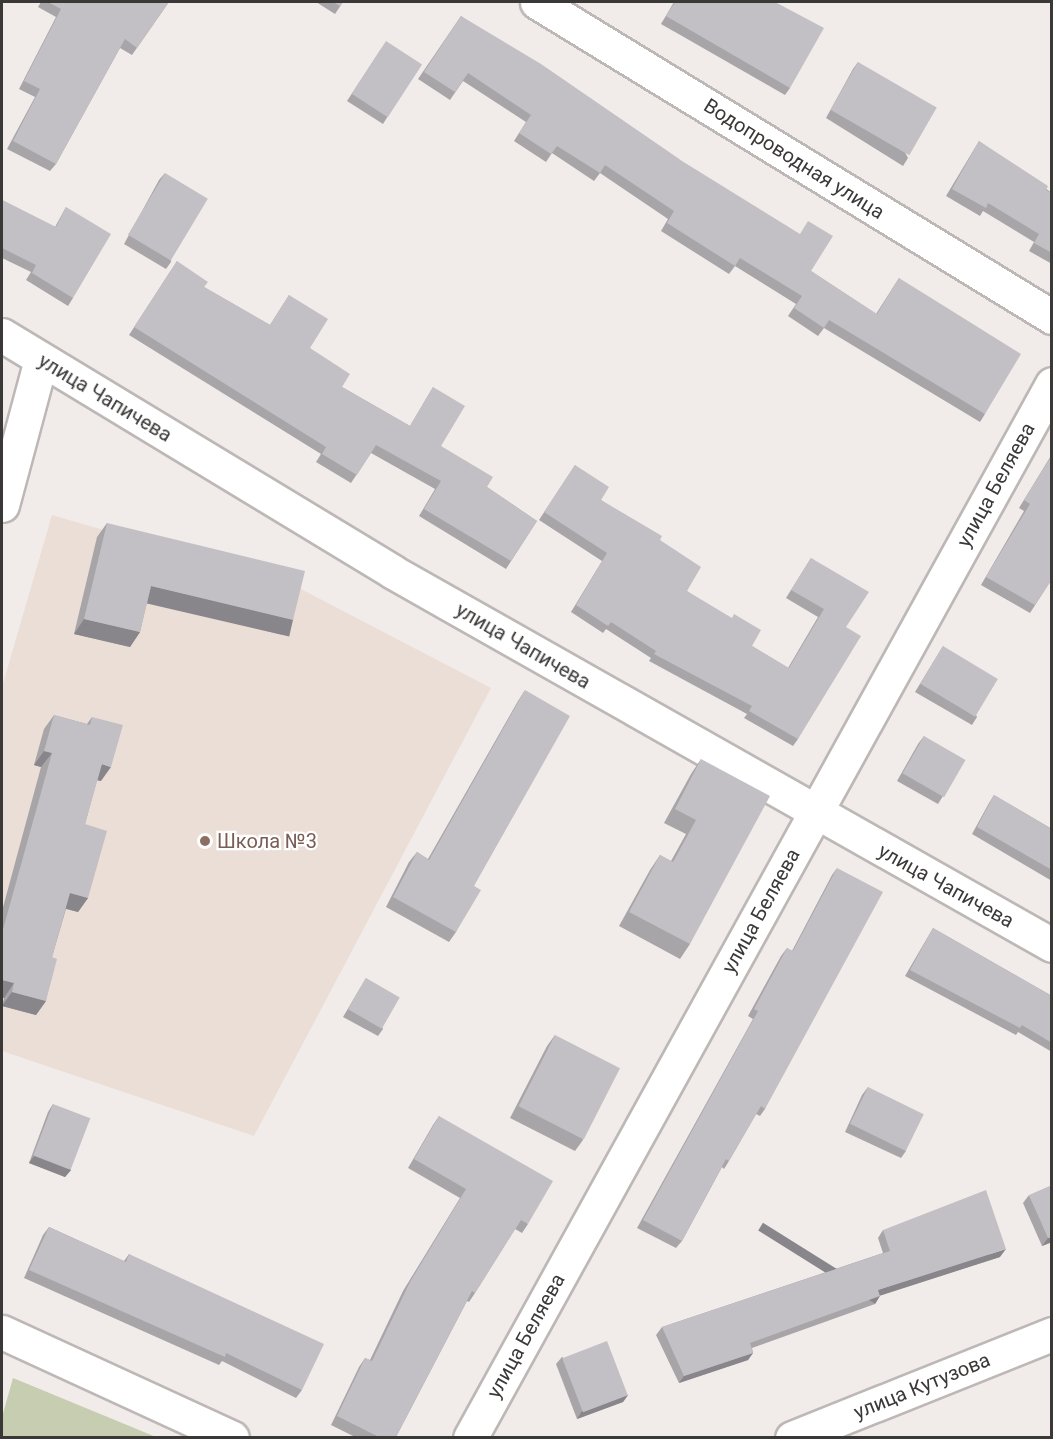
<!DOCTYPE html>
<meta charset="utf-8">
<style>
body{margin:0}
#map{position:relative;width:1053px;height:1439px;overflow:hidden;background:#f1ece9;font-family:Roboto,sans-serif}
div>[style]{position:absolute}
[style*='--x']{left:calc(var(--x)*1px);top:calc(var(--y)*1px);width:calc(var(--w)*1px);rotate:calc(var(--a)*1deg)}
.built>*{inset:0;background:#ebded7}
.green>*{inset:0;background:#c6cdb0}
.roads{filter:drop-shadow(2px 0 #bdb8b5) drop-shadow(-2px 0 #bdb8b5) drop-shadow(0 2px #bdb8b5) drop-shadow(0 -2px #bdb8b5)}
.street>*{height:33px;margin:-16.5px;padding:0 16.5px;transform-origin:16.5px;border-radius:16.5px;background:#fff}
.secondary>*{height:33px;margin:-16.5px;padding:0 16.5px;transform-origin:16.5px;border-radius:16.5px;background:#fff}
.wall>*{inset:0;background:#a8a5a9}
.shaded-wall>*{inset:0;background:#88868a;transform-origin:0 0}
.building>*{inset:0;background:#c3c0c5;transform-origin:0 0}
.dots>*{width:16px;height:16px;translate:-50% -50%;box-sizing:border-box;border:3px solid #fff;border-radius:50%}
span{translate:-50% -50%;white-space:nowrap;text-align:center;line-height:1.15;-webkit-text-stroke:4.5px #fff;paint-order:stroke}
.street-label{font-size:20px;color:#3b3938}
.education-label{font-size:20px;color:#785e54}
.left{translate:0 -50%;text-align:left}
.frame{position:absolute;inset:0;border:3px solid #3b3938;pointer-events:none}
</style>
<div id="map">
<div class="built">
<i style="clip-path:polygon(52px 515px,295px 586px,491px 688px,254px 1136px,2px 1051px,2px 687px)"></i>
</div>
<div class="green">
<i style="clip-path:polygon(13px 1378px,156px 1437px,2px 1437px,2px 1417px)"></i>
</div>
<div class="roads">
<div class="street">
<i style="--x:537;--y:2;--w:604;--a:31.45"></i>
<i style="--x:2;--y:335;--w:457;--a:31.2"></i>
<i style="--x:393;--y:572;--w:757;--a:29.51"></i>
<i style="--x:2;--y:505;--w:151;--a:-75"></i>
<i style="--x:2;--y:1332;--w:253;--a:24.7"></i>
</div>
<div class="secondary">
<i style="--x:470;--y:1438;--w:1204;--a:-61.09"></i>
<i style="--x:792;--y:1438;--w:280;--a:-21.8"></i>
</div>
</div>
<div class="wall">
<i style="clip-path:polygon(41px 2px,169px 2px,132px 55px,120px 48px,56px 164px,50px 171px,7px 149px,35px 97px,19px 89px,56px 17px,38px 7px)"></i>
<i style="clip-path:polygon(316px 2px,343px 2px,335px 14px)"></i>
<i style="clip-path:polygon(674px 2px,775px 2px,790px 88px,785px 95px,661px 24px)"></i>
<i style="clip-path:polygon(461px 16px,811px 271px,876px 314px,899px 278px,985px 414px,980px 422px,824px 328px,818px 336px,788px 316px,796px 304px,735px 266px,729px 274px,661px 231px,668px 219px,600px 173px,594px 181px,552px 153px,546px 162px,514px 141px,526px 122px,463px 81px,450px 100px,418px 79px)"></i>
<i style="clip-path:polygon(381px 49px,388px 116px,383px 124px,347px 101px)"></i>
<i style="clip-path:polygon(858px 62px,908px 158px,903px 166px,826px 118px,853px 69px)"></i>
<i style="clip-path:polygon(979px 141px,1052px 193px,1052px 264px,1029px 251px,1034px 242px,983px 211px,980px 216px,946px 196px)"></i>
<i style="clip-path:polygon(165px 173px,171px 262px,166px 269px,124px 244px,159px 180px)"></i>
<i style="clip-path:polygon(2px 200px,55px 227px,66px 207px,73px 298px,68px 306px,26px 280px,31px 272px,2px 258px)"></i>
<i style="clip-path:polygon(177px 261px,204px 287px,270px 325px,289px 295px,310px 348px,342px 387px,410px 426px,433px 387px,441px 446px,487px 487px,537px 521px,506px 569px,419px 516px,435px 489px,371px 453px,351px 483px,316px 462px,321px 454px,129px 335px)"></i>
<i style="clip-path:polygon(1052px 454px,1052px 579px,1030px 613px,981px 585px,1024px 511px,1019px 508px)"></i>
<i style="clip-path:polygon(575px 465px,601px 500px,660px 540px,687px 591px,752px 646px,788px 668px,818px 617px,786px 598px,811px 558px,846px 627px,798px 739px,793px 746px,744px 718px,747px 714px,649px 661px,651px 658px,606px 629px,603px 633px,571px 612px,602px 561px,539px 520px)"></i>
<i style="clip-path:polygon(107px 523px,283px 635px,147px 602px,140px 632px,130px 647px,74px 634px,97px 537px)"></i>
<i style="clip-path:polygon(943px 646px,977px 717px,972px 725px,915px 692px)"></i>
<i style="clip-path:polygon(525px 690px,474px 886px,456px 932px,449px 942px,386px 907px,409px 862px,417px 852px,428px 859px,518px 701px)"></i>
<i style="clip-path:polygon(54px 715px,87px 724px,92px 717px,101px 781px,97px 780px,85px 824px,88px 898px,78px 912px,66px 909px,52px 957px,46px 1001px,36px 1015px,2px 1006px,4px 998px,2px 997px,2px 911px,41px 767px,34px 765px,44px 729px)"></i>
<i style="clip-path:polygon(924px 736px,943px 796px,938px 804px,897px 781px,918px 744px)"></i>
<i style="clip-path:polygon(701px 759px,690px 944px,680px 959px,619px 926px,650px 870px,660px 855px,671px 861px,686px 834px,664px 823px,691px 774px)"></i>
<i style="clip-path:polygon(994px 795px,1052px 829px,1052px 881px,972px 834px,989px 803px)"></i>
<i style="clip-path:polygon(837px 868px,765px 1109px,760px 1116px,756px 1114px,729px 1161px,724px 1169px,722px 1167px,682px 1241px,676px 1248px,637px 1228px,753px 1019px,748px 1016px,781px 956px,787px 948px,792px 951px,832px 875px)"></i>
<i style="clip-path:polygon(933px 928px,1052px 996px,1052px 1052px,1018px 1032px,1016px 1035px,905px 976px)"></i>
<i style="clip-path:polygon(366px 978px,383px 1029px,378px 1036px,343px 1017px)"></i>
<i style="clip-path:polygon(555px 1035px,583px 1140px,575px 1151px,510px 1118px,547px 1046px)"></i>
<i style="clip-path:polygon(868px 1087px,906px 1151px,901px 1158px,845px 1132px,862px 1095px)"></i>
<i style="clip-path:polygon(53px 1104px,71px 1170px,65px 1177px,29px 1163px,48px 1112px)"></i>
<i style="clip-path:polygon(439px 1116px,528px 1224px,522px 1233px,515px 1229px,475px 1293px,469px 1302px,467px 1301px,396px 1437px,355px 1437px,331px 1425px,359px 1367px,365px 1358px,370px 1360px,403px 1291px,460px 1198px,408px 1168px,433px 1125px)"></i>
<i style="clip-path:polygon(1029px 1195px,1052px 1242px,1042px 1246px,1023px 1203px)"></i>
<i style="clip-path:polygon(49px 1227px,124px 1261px,129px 1254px,302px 1390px,296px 1398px,222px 1361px,219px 1365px,24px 1278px,43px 1235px)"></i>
<i style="clip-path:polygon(883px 1230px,1000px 1257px,880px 1295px,875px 1304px,752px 1348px,753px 1353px,748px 1360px,679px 1383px,656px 1335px,662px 1327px,883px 1253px,878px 1238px)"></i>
<i style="clip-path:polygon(562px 1357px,628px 1395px,623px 1402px,577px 1419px,556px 1364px)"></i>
</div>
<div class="shaded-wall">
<i style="left:151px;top:586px;width:146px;height:18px;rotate:13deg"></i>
<i style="clip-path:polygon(84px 619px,140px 632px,130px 647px,74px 634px)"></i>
<i style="clip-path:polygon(44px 751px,52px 753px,41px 767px,34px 765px)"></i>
<i style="clip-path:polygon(102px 764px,111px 767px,101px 781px,91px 779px)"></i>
<i style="clip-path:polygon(70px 893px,88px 898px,78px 912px,60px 907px)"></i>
<i style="clip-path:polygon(2px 980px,14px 983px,4px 998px,2px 997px)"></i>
<i style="clip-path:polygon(12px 992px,46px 1001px,36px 1015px,2px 1006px)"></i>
<i style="clip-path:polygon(34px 1156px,71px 1170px,65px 1177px,29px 1163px)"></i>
<i style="clip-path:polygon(1052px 1237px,1052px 1242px,1042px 1246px,1048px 1238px)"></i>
<i style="clip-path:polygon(1006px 1249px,1000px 1257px,873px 1298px,878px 1290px)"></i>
<i style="left:880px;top:1296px;width:9px;height:138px;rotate:122deg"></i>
<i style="clip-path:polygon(753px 1353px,748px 1360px,679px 1383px,684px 1376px)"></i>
<i style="clip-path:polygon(628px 1395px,623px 1402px,577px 1419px,582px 1411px)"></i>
</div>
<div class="building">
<i style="clip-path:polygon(48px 2px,169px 2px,137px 48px,125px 39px,56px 164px,13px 141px,40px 89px,24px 81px,61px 9px)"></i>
<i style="clip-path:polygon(333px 2px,343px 2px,340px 6px)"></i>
<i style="clip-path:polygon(675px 2px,775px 2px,824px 28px,790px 88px,666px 16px)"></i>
<i style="clip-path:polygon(461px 16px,541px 64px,682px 161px,800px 234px,808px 221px,833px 236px,811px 271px,877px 314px,899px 278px,1021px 354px,985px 414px,829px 320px,824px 328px,794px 308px,802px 296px,740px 258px,735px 266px,667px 223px,674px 211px,605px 165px,600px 173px,557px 146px,551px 154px,519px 133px,531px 115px,468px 73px,455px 92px,424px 72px)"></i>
<i style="left:386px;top:41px;width:43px;height:63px;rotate:33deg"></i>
<i style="left:858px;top:62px;width:91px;height:55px;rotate:30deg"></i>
<i style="clip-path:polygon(979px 141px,1048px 186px,1046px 190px,1052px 193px,1052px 253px,1034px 243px,1039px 234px,988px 203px,986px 208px,952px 189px)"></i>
<i style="left:165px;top:173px;width:50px;height:72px;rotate:31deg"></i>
<i style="clip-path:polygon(2px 200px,56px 227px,66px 207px,111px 234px,73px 298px,32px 273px,36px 265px,2px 248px)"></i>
<i style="clip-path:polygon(177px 261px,208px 282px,204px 287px,270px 325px,289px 295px,328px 319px,310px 348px,350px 374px,342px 387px,410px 426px,433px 387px,465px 406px,441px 446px,493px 477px,487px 487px,537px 521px,511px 561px,424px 509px,441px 481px,376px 445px,357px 475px,322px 454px,326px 447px,134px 327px)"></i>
<i style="clip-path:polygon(1052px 455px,1052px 579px,1035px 605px,986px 577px,1030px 504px,1024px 500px)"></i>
<i style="clip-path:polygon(575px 465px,609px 487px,601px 500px,662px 536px,660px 540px,701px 567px,687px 591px,732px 618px,734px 614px,761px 630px,752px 646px,789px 668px,824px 609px,791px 590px,811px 558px,869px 592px,846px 627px,861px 636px,798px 739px,749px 711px,752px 706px,654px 654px,656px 651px,611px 622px,608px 626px,576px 605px,607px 553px,544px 512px)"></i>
<i style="clip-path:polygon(107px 523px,305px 571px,293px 620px,151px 586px,140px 632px,84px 619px)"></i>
<i style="left:943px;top:646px;width:64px;height:44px;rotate:31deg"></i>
<i style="clip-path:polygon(525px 690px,570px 716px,474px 886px,481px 890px,456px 932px,393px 897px,417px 852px,429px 860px)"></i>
<i style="clip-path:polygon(54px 715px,90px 725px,92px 717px,123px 725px,111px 767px,102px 764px,85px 824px,107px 831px,88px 898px,70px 893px,52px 957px,57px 959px,46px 1001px,12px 992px,14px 983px,2px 980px,2px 933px,52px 753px,44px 751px)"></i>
<i style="left:924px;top:736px;width:48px;height:43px;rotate:30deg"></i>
<i style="clip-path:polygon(701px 759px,770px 796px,690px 944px,629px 912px,660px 855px,673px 862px,696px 820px,675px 809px)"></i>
<i style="clip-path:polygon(994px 795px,1052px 829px,1052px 870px,977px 827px)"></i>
<i style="clip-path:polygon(837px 868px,883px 892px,765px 1109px,761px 1106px,729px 1161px,726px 1159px,682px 1241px,643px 1220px,758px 1011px,754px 1009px,787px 948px,793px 951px)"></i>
<i style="clip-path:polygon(933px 928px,1052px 996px,1052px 1043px,1022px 1025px,1020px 1028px,910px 970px)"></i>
<i style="left:366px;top:978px;width:39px;height:36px;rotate:30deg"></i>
<i style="left:555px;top:1035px;width:73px;height:80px;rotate:27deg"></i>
<i style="left:868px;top:1087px;width:62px;height:41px;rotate:26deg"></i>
<i style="left:53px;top:1104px;width:40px;height:55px;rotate:21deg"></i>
<i style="clip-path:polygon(439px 1116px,553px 1181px,528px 1224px,521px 1220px,475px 1293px,472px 1291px,396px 1437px,379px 1437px,337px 1416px,365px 1358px,372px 1361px,410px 1282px,466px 1189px,414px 1159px)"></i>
<i style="clip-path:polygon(1052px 1185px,1052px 1237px,1048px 1238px,1029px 1195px)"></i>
<i style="clip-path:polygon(986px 1190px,1006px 1249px,878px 1290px,880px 1296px,750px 1343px,753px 1353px,684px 1376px,662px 1327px,890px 1251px,883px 1230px)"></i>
<i style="clip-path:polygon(49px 1227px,126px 1262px,129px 1254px,324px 1344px,302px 1390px,226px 1353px,225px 1357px,29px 1270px)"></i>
<i style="left:607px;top:1341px;width:58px;height:48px;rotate:69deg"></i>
</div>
<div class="dots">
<i style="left:205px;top:841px;background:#8d6e63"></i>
</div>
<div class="street-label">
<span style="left:794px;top:159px;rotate:32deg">Водопроводная улица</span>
<span style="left:105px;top:398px;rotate:31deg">улица Чапичева</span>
<span style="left:996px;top:485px;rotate:-61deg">улица Беляева</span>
<span style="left:523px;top:646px;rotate:30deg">улица Чапичева</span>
<span style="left:946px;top:886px;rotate:29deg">улица Чапичева</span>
<span style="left:761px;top:911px;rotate:-61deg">улица Беляева</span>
<span style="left:526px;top:1336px;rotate:-61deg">улица Беляева</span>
<span style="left:922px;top:1386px;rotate:-22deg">улица Кутузова</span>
</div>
<div class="education-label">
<span class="left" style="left:217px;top:841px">Школа №3</span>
</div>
<div class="frame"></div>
</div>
